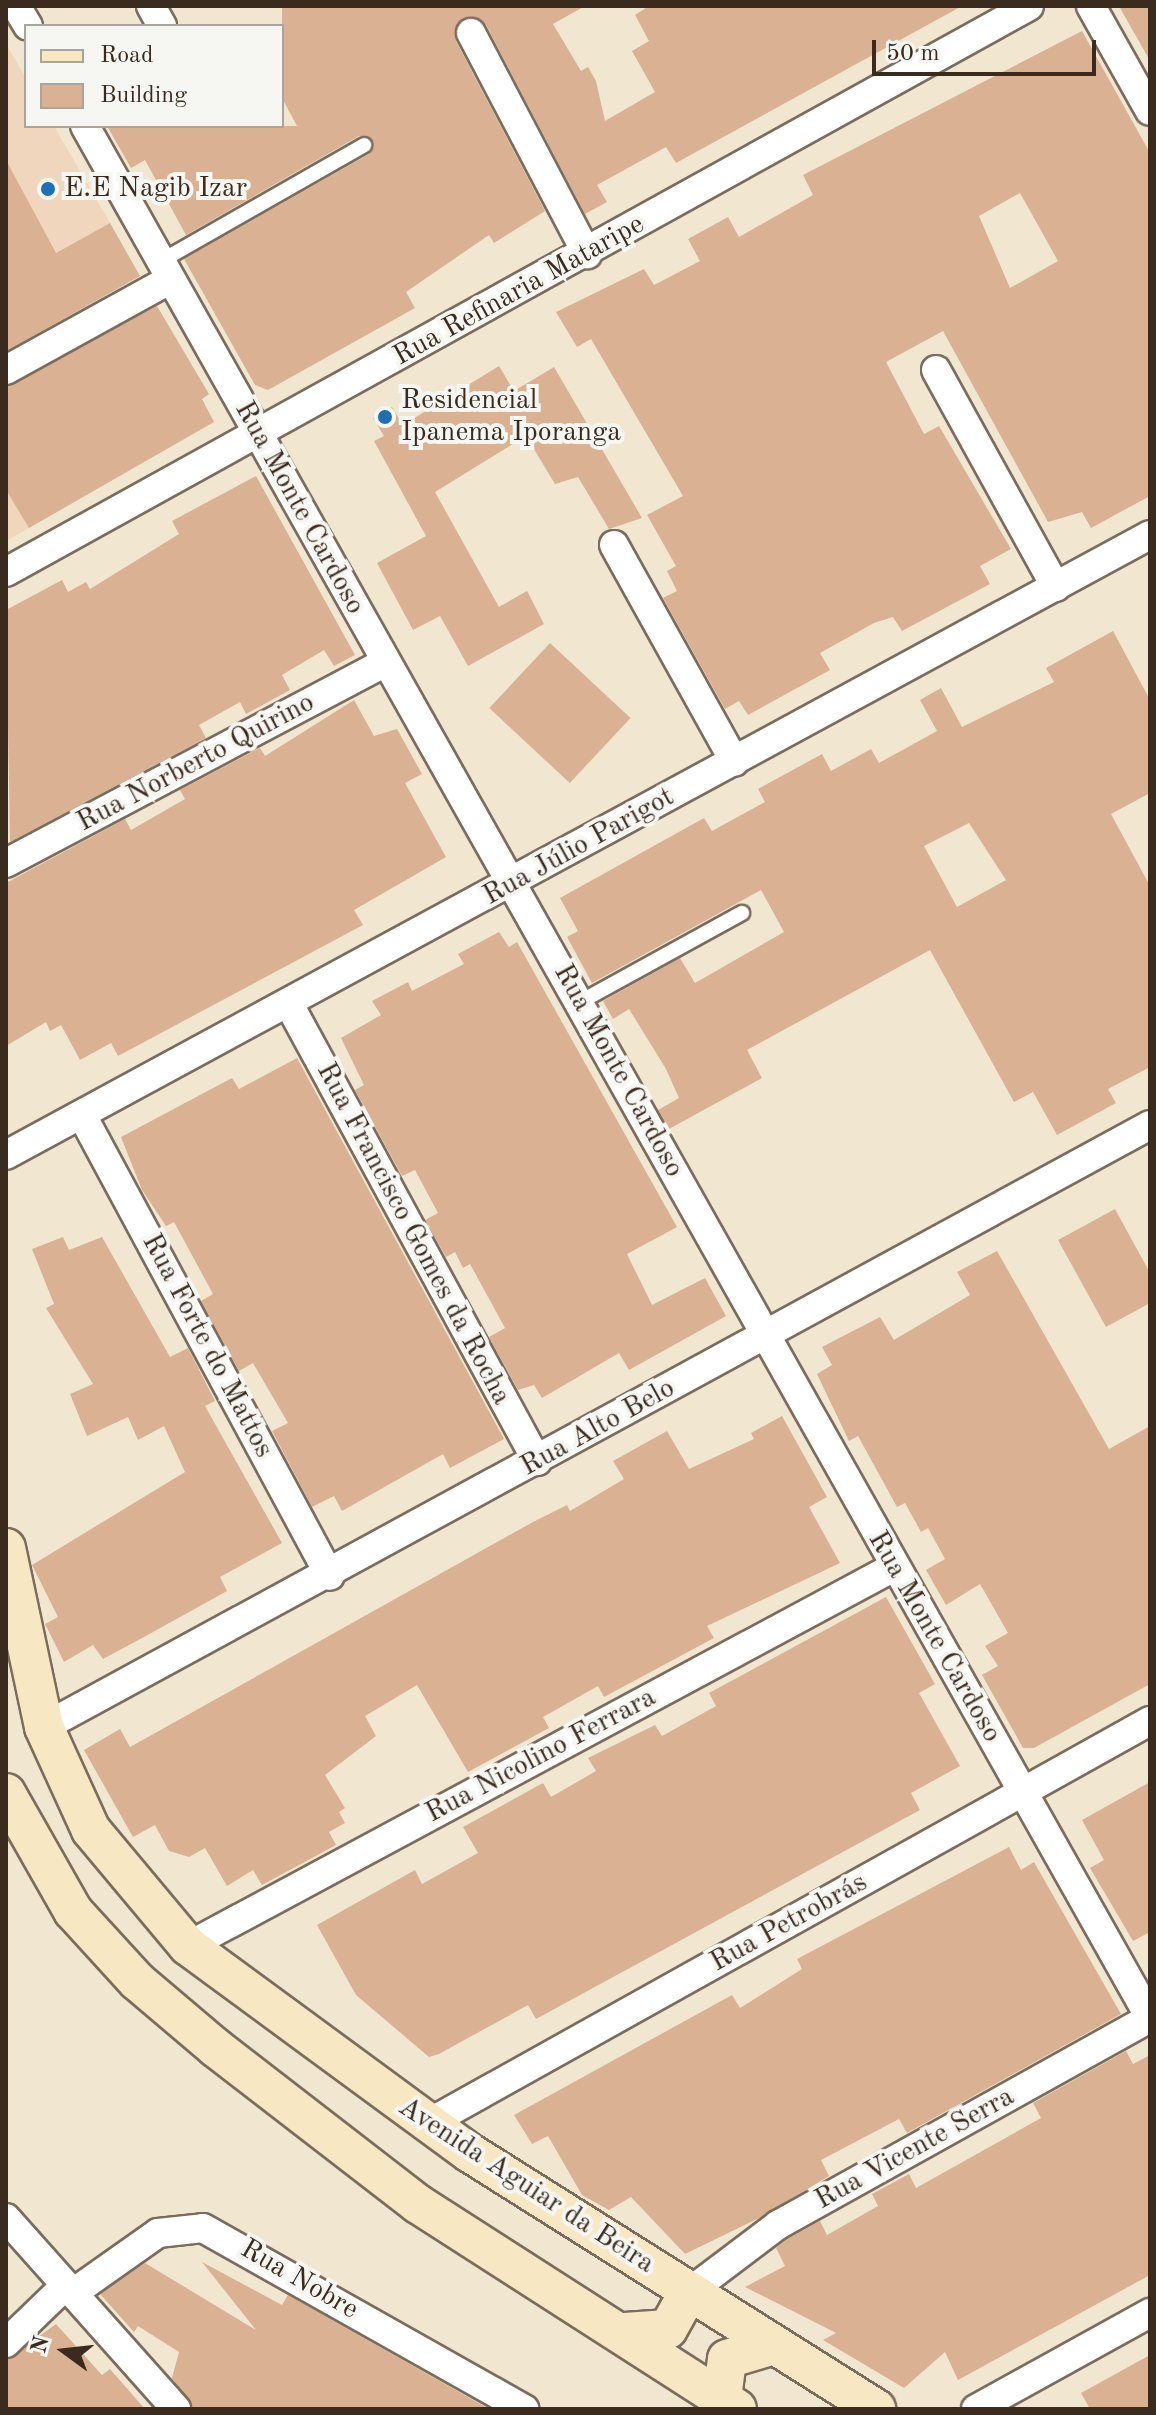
<!DOCTYPE html>
<meta charset="utf-8">
<style>
body{margin:0}
#map{position:relative;width:1156px;height:2415px;overflow:hidden;background:#f1e7d1;font-family:"Old Standard TT",serif}
div>[style]{position:absolute}
[style*='--x']{left:calc(var(--x)*1px);top:calc(var(--y)*1px);width:calc(var(--w)*1px);rotate:calc(var(--a)*1deg)}
.built>*{inset:0;background:#f0d6bc}
.building>*{inset:0;background:#dab192;transform-origin:0 0}
.roads{filter:drop-shadow(2px 0 #7b6c5d) drop-shadow(-2px 0 #7b6c5d) drop-shadow(0 2px #7b6c5d) drop-shadow(0 -2px #7b6c5d)}
.service>*{height:14px;margin:-7px;padding:0 7px;transform-origin:7px;border-radius:7px;background:#fff}
.minor>*{height:28px;margin:-14px;padding:0 14px;transform-origin:14px;border-radius:14px;background:#fff}
.secondary>*{height:38px;margin:-19px;padding:0 19px;transform-origin:19px;border-radius:19px;background:#f7e8c3}
.dots>*{width:22px;height:22px;translate:-50% -50%;box-sizing:border-box;border:4px solid #f6f6f2;border-radius:50%}
span{translate:-50% -50%;white-space:nowrap;text-align:center;line-height:1.15;-webkit-text-stroke:8px #f6f6f2;paint-order:stroke}
.poi-label{font-size:28px;color:#3b2a1e}
.left{translate:0 -50%;text-align:left}
.street-label{font-size:28px;color:#3b2a1e}
.frame{position:absolute;inset:0;border:8px solid #3b2a1e;pointer-events:none}
.legend{position:absolute;left:24px;top:24px;width:260px;height:104px;box-sizing:border-box;background:#f6f6f2;border:2px solid #aba49d;margin:0;padding:10px 14px;list-style:none;font-size:24px;color:#3b2a1e}
.legend li{display:flex;align-items:center;gap:16px;height:40px}
.legend b{width:40px;border:2px solid #aba49d}
.north{position:absolute;left:24px;top:2311px;width:80px;height:80px;-webkit-text-stroke:6px #f6f6f2;paint-order:stroke;rotate:285deg;font-size:22px;font-weight:700;line-height:32px;text-align:center;color:#3b2a1e}
.north::after{content:'';display:block;margin:auto;width:28px;height:36px;background:#3b2a1e;clip-path:polygon(50% 0,100% 100%,50% 72%,0 100%)}
.scale{position:absolute;left:872px;top:40px;width:224px;height:36px;box-sizing:border-box;border:4px solid #3b2a1e;border-top:0;padding-left:10px;font-size:24px;line-height:28px;white-space:nowrap;color:#3b2a1e;-webkit-text-stroke:6px #f6f6f2;paint-order:stroke}
</style>
<div id="map">
<div class="built">
<i style="clip-path:polygon(6px 44px,26px 78px,26px 126px,54px 126px,110px 223px,6px 281px)"></i>
<i style="clip-path:polygon(6px 490px,29px 528px,6px 541px)"></i>
</div>
<div class="building">
<i style="clip-path:polygon(282px 6px,585px 6px,553px 24px,581px 71px,588px 67px,596px 81px,605px 121px,655px 92px,632px 51px,649px 41px,635px 15px,649px 6px,962px 6px,676px 163px,666px 147px,597px 185px,607px 202px,585px 214px,486px 25px,462px 18px,456px 41px,545px 211px,494px 243px,489px 235px,406px 292px,415px 308px,268px 390px,255px 385px,184px 259px,369px 154px,372px 139px,359px 136px,186px 235px,145px 160px,131px 168px,107px 126px,297px 126px,282px 98px)"></i>
<i style="clip-path:polygon(1119px 6px,1150px 6px,1150px 61px)"></i>
<i style="clip-path:polygon(evenodd,1082px 31px,1150px 153px,1150px 496px,1091px 528px,1082px 512px,1048px 522px,943px 331px,886px 362px,924px 434px,939px 426px,1011px 549px,980px 566px,990px 584px,902px 631px,893px 617px,874px 623px,820px 653px,830px 670px,748px 715px,739px 701px,725px 709px,663px 598px,677px 591px,667px 571px,676px 566px,647px 515px,683px 496px,591px 339px,577px 347px,556px 312px,644px 269px,654px 285px,700px 261px,688px 239px,728px 217px,739px 237px,813px 195px,803px 175px,1082px 31px,1020px 193px,1058px 261px,1010px 288px,979px 216px,1020px 193px)"></i>
<i style="clip-path:polygon(6px 160px,56px 253px,110px 223px,140px 276px,6px 351px)"></i>
<i style="clip-path:polygon(157px 306px,209px 394px,202px 399px,214px 422px,29px 528px,6px 490px,6px 387px)"></i>
<i style="clip-path:polygon(499px 366px,514px 391px,554px 367px,642px 518px,609px 529px,578px 477px,555px 484px,526px 436px,435px 492px,499px 607px,527px 591px,544px 624px,468px 666px,440px 616px,413px 630px,377px 563px,426px 536px,374px 441px,384px 436px,373px 418px,392px 407px,403px 425px)"></i>
<i style="clip-path:polygon(256px 476px,355px 655px,334px 666px,324px 650px,282px 675px,290px 690px,246px 714px,240px 702px,199px 725px,206px 738px,10px 842px,6px 610px,62px 580px,68px 592px,86px 582px,90px 589px,179px 534px,172px 521px)"></i>
<i style="clip-path:polygon(evenodd,1113px 631px,1150px 700px,1150px 793px,1111px 814px,1150px 886px,1150px 1067px,1108px 1089px,1116px 1103px,1057px 1135px,1033px 1092px,1014px 1102px,930px 950px,747px 1050px,762px 1078px,669px 1129px,658px 1110px,679px 1098px,666px 1069px,629px 1009px,613px 1019px,603px 1001px,680px 958px,695px 983px,784px 932px,761px 890px,592px 983px,567px 937px,578px 931px,560px 898px,704px 818px,712px 831px,765px 802px,758px 789px,822px 754px,831px 771px,871px 749px,879px 763px,937px 731px,920px 700px,941px 688px,962px 727px,1054px 682px,1046px 668px,1113px 631px,969px 823px,1006px 880px,957px 907px,924px 846px,969px 823px)"></i>
<i style="left:550px;top:643px;width:110px;height:89px;rotate:43deg"></i>
<i style="clip-path:polygon(354px 700px,374px 736px,397px 729px,422px 774px,405px 783px,446px 857px,354px 910px,363px 925px,118px 1056px,111px 1043px,80px 1060px,61px 1025px,50px 1031px,46px 1022px,6px 1046px,6px 883px,125px 819px,131px 830px,185px 799px,180px 790px,260px 748px,265px 756px)"></i>
<i style="clip-path:polygon(499px 932px,509px 947px,517px 942px,677px 1227px,627px 1254px,652px 1305px,705px 1278px,726px 1316px,629px 1370px,619px 1353px,542px 1398px,534px 1385px,518px 1390px,489px 1337px,505px 1328px,470px 1264px,463px 1268px,455px 1252px,446px 1257px,425px 1220px,438px 1213px,415px 1170px,402px 1176px,355px 1090px,364px 1085px,341px 1038px,381px 1015px,372px 1001px,408px 982px,412px 991px,464px 964px,458px 954px)"></i>
<i style="clip-path:polygon(297px 1058px,504px 1439px,450px 1468px,443px 1454px,342px 1511px,334px 1496px,312px 1507px,272px 1431px,288px 1423px,253px 1363px,239px 1371px,201px 1301px,213px 1294px,174px 1222px,166px 1226px,142px 1190px,121px 1137px,232px 1078px,239px 1089px)"></i>
<i style="clip-path:polygon(1115px 1209px,1150px 1273px,1150px 1303px,1106px 1327px,1058px 1240px)"></i>
<i style="clip-path:polygon(63px 1237px,69px 1250px,102px 1237px,170px 1357px,188px 1348px,215px 1401px,205px 1406px,282px 1543px,220px 1577px,227px 1591px,144px 1637px,103px 1659px,93px 1645px,64px 1662px,45px 1624px,58px 1617px,32px 1565px,185px 1472px,164px 1426px,138px 1440px,128px 1417px,87px 1436px,70px 1394px,93px 1384px,46px 1308px,54px 1304px,32px 1249px)"></i>
<i style="clip-path:polygon(997px 1251px,1109px 1449px,1150px 1426px,1150px 1684px,1034px 1748px,1023px 1748px,982px 1675px,998px 1666px,985px 1646px,1008px 1633px,980px 1584px,946px 1605px,926px 1570px,945px 1559px,928px 1528px,921px 1532px,905px 1503px,897px 1507px,858px 1436px,849px 1441px,817px 1374px,832px 1365px,822px 1347px,880px 1317px,894px 1340px,970px 1295px,957px 1272px)"></i>
<i style="clip-path:polygon(782px 1416px,827px 1497px,809px 1507px,840px 1563px,707px 1626px,714px 1638px,604px 1697px,598px 1686px,543px 1717px,549px 1728px,468px 1772px,417px 1685px,365px 1716px,376px 1736px,325px 1775px,345px 1808px,339px 1812px,345px 1823px,329px 1832px,336px 1845px,262px 1885px,253px 1870px,227px 1886px,205px 1848px,189px 1857px,169px 1851px,155px 1825px,133px 1837px,84px 1750px,120px 1729px,130px 1747px,533px 1522px,567px 1505px,570px 1511px,624px 1479px,613px 1461px,667px 1431px,689px 1469px,754px 1439px,751px 1433px)"></i>
<i style="clip-path:polygon(886px 1597px,935px 1684px,919px 1693px,960px 1766px,911px 1793px,920px 1810px,536px 2019px,528px 2005px,439px 2054px,429px 2057px,356px 1995px,317px 1925px,415px 1870px,422px 1884px,478px 1853px,463px 1827px,543px 1783px,551px 1797px,596px 1771px,588px 1758px,655px 1725px,662px 1736px,716px 1706px,709px 1693px)"></i>
<i style="clip-path:polygon(1150px 1782px,1150px 1932px,1133px 1941px,1090px 1868px,1104px 1860px,1082px 1820px)"></i>
<i style="clip-path:polygon(1009px 1847px,1021px 1870px,1034px 1862px,1121px 2014px,907px 2133px,899px 2119px,821px 2160px,829px 2176px,759px 2218px,685px 2254px,631px 2197px,609px 2210px,582px 2195px,548px 2136px,532px 2144px,514px 2115px,732px 1995px,740px 2008px,802px 1969px,797px 1959px)"></i>
<i style="clip-path:polygon(1126px 2051px,1133px 2064px,1150px 2055px,1150px 2275px,958px 2380px,945px 2352px,904px 2388px,823px 2340px,836px 2333px,745px 2287px,785px 2266px,776px 2248px,787px 2239px,820px 2221px,827px 2235px,878px 2206px,872px 2194px,909px 2174px,916px 2188px,1041px 2118px,1033px 2103px)"></i>
<i style="clip-path:polygon(202px 2262px,282px 2305px,288px 2295px,489px 2409px,193px 2409px,172px 2378px,179px 2352px,138px 2326px,134px 2332px,100px 2294px,145px 2263px,256px 2330px)"></i>
<i style="clip-path:polygon(56px 2324px,102px 2375px,110px 2369px,145px 2409px,6px 2409px,6px 2360px)"></i>
<i style="clip-path:polygon(1150px 2355px,1150px 2409px,1090px 2409px,1081px 2393px)"></i>
</div>
<div class="roads">
<div class="service">
<i style="--x:161;--y:261;--w:234;--a:-29.7"></i>
<i style="--x:580;--y:1002;--w:185;--a:-28.8"></i>
</div>
<div class="minor">
<i style="--x:16;--y:6;--w:23;--a:59"></i>
<i style="--x:151;--y:6;--w:23;--a:61"></i>
<i style="--x:1091;--y:6;--w:120;--a:60.7"></i>
<i style="--x:471;--y:33;--w:250;--a:62.3"></i>
<i style="--x:85;--y:126;--w:2171;--a:60.62"></i>
<i style="--x:6;--y:370;--w:188;--a:-28.9"></i>
<i style="--x:936;--y:370;--w:248;--a:61.1"></i>
<i style="--x:614;--y:545;--w:248;--a:60.9"></i>
<i style="--x:6;--y:572;--w:1169;--a:-28.95"></i>
<i style="--x:6;--y:863;--w:429;--a:-27.9"></i>
<i style="--x:290;--y:1006;--w:518;--a:61.5"></i>
<i style="--x:83;--y:1117;--w:521;--a:61.71"></i>
<i style="--x:6;--y:1155;--w:1301;--a:-28.46"></i>
<i style="--x:44;--y:1727;--w:1259;--a:-28.56"></i>
<i style="--x:188;--y:1946;--w:801;--a:-28.23"></i>
<i style="--x:427;--y:2124;--w:828;--a:-29.14"></i>
<i style="--x:6;--y:2218;--w:256;--a:48.3"></i>
<i style="--x:73;--y:2293;--w:104;--a:-35.2"></i>
<i style="--x:158;--y:2233;--w:45;--a:-6.3"></i>
<i style="--x:203;--y:2228;--w:369;--a:29.4"></i>
<i style="--x:688;--y:2293;--w:113;--a:-37.1"></i>
<i style="--x:778;--y:2225;--w:426;--a:-29.1"></i>
<i style="--x:6;--y:2343;--w:82;--a:-44"></i>
<i style="--x:976;--y:2409;--w:199;--a:-28.9"></i>
</div>
<div class="secondary">
<i style="--x:6;--y:1548;--w:183;--a:78"></i>
<i style="--x:44;--y:1727;--w:113;--a:65.5"></i>
<i style="--x:91;--y:1830;--w:151;--a:50.1"></i>
<i style="--x:188;--y:1946;--w:350;--a:36.3"></i>
<i style="--x:470;--y:2153;--w:480;--a:32.2"></i>
<i style="--x:6;--y:1793;--w:136;--a:60.4"></i>
<i style="--x:73;--y:1911;--w:95;--a:47.6"></i>
<i style="--x:137;--y:1981;--w:104;--a:40.3"></i>
<i style="--x:216;--y:2048;--w:255;--a:37.7"></i>
<i style="--x:418;--y:2204;--w:379;--a:32.7"></i>
<i style="--x:625;--y:2332;--w:43;--a:-4"></i>
<i style="--x:668;--y:2329;--w:41;--a:-60.9"></i>
<i style="--x:722;--y:2399;--w:40;--a:-82.9"></i>
<i style="--x:727;--y:2359;--w:42;--a:-16.7"></i>
</div>
</div>
<div class="dots">
<i style="left:48px;top:189px;background:#1f6fb2"></i>
<i style="left:385px;top:417px;background:#1f6fb2"></i>
</div>
<div class="poi-label">
<span class="left" style="left:64px;top:189px">E.E Nagib Izar</span>
<span class="left" style="left:401px;top:417px">Residencial<br>Ipanema Iporanga</span>
</div>
<div class="street-label">
<span style="left:519px;top:291px;rotate:-29deg">Rua Refinaria Mataripe</span>
<span style="left:299px;top:508px;rotate:61deg">Rua Monte Cardoso</span>
<span style="left:196px;top:763px;rotate:-28deg">Rua Norberto Quirino</span>
<span style="left:579px;top:847px;rotate:-29deg">Rua Júlio Parigot</span>
<span style="left:618px;top:1071px;rotate:61deg">Rua Monte Cardoso</span>
<span style="left:413px;top:1234px;rotate:62deg">Rua Francisco Gomes da Rocha</span>
<span style="left:207px;top:1346px;rotate:62deg">Rua Forte do Mattos</span>
<span style="left:598px;top:1428px;rotate:-29deg">Rua Alto Belo</span>
<span style="left:934px;top:1637px;rotate:60deg">Rua Monte Cardoso</span>
<span style="left:541px;top:1756px;rotate:-28deg">Rua Nicolino Ferrara</span>
<span style="left:789px;top:1923px;rotate:-29deg">Rua Petrobrás</span>
<span style="left:915px;top:2149px;rotate:-29deg">Rua Vicente Serra</span>
<span style="left:526px;top:2186px;rotate:33deg">Avenida Aguiar da Beira</span>
<span style="left:299px;top:2280px;rotate:30deg">Rua Nobre</span>
</div>
<div class="frame"></div>
<ul class="legend">
<li><b style="height:10px;background:#f7e8c3"></b>Road</li>
<li><b style="height:22px;background:#dab192"></b>Building</li>
</ul>
<div class="north">N</div>
<div class="scale">50 m</div>
</div>
